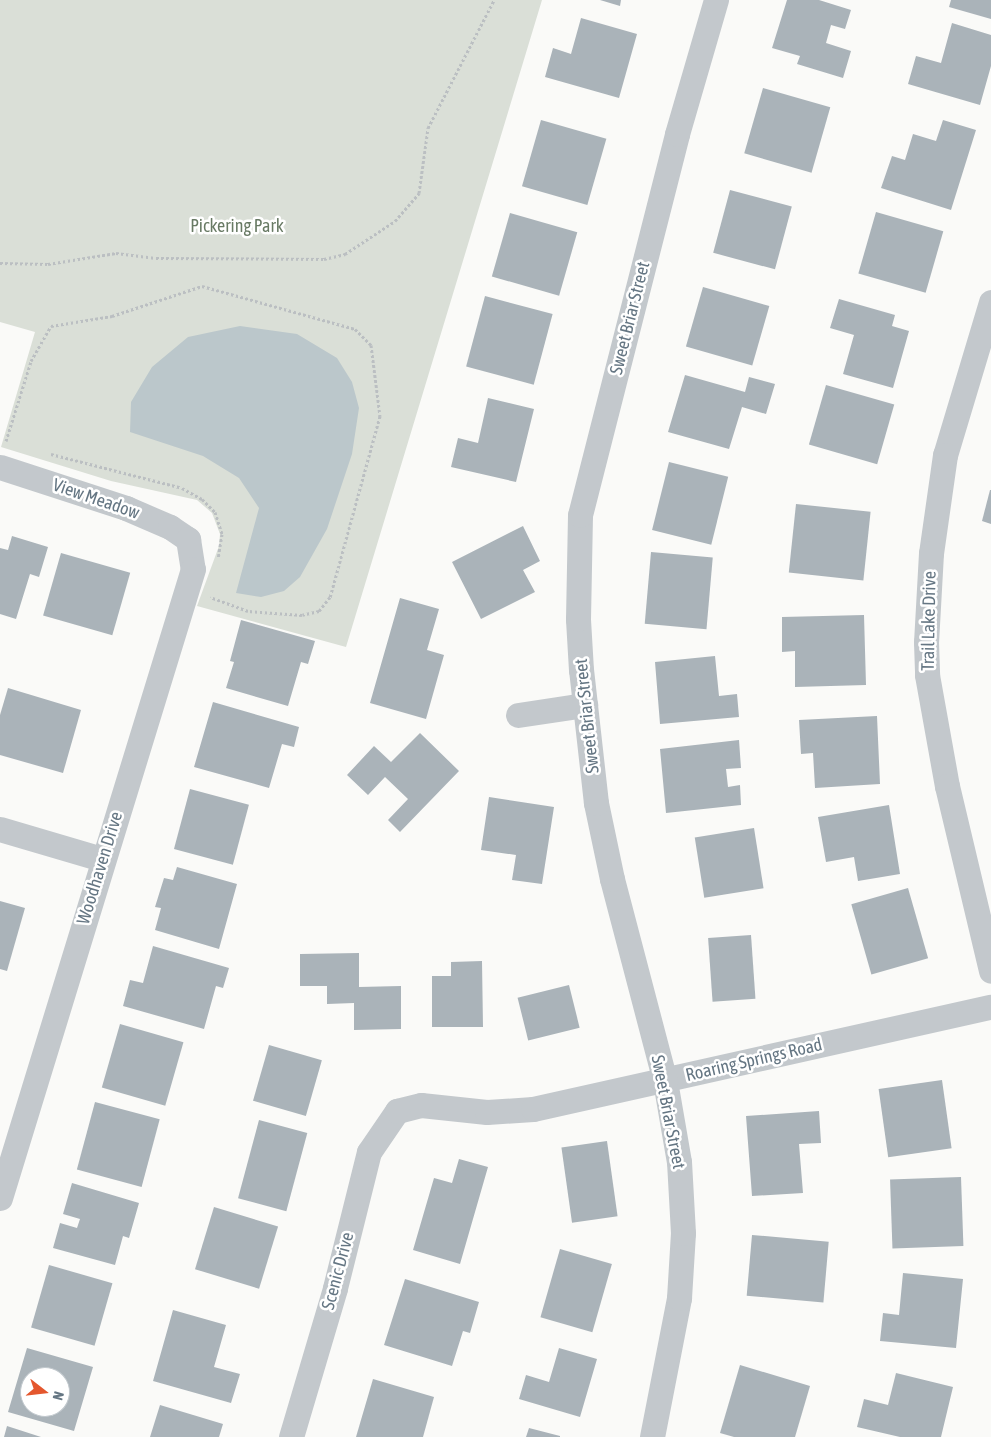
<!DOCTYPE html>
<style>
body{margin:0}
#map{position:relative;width:991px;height:1437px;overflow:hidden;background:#fafaf8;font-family:"Asap Condensed",sans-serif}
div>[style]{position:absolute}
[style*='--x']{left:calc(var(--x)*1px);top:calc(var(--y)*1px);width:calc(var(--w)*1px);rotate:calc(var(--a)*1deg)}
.green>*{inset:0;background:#dadfd7}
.water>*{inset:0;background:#bbc7cb}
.building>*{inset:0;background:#aab3b9;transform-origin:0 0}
.path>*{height:3px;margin-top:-1.5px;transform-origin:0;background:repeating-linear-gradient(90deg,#bbbfc2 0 2.5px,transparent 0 5px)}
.minor>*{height:25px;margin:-12.5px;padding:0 12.5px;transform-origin:12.5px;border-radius:12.5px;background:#c3c8cc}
span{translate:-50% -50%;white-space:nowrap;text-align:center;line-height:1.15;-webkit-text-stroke:5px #fff;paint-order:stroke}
.park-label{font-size:18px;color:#687a64}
.street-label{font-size:18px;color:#657683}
.north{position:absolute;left:20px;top:1367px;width:50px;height:50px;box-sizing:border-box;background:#fff;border:1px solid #c1c8cd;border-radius:50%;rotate:106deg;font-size:14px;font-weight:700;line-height:20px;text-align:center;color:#657683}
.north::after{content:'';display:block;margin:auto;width:18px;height:22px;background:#e4572e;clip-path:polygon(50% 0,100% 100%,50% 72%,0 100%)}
</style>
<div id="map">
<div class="green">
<i style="clip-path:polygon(0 0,542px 0,346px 647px,197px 606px,219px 546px,220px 534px,212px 513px,197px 500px,111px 481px,1px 447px,35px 332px,0 322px)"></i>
</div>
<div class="water">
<i style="clip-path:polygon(240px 326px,297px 334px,337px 358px,352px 382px,359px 408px,352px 454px,327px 529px,300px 577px,284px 591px,261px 597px,236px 593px,259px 508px,239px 478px,203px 456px,130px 432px,131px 402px,152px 367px,188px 337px)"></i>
</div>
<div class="building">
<i style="clip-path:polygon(600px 0,621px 0,620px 6px)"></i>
<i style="clip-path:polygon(787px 0,819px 0,851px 10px,845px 29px,831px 25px,826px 43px,851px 51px,843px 78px,797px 64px,800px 56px,772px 48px)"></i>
<i style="clip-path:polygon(951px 0,991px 0,991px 19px,949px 7px)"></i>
<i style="clip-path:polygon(581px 18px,637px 34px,619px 98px,545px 77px,553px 48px,571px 54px)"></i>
<i style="clip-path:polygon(952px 23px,991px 35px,991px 66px,980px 105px,908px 84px,916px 56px,941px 63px)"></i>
<i style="left:763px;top:88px;width:70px;height:68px;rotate:16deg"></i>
<i style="left:541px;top:120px;width:68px;height:69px;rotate:16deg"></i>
<i style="clip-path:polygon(943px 120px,976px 130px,951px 210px,881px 188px,892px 156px,905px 160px,913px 134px,936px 141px)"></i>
<i style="left:730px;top:190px;width:64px;height:65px;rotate:15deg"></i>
<i style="left:876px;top:212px;width:70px;height:64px;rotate:16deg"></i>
<i style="left:510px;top:213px;width:70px;height:66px;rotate:16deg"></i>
<i style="left:703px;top:287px;width:69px;height:62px;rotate:16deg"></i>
<i style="left:485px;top:296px;width:70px;height:73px;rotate:15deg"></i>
<i style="clip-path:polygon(839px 299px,895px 315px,892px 326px,909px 331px,893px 388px,843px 374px,854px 335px,830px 328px)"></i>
<i style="clip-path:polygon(685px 375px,745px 392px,749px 377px,775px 384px,766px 414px,742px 407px,729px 449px,668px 432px)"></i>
<i style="left:826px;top:385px;width:71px;height:62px;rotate:16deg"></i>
<i style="clip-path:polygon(488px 398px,534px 409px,516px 482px,451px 467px,458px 438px,478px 443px)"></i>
<i style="left:669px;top:462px;width:61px;height:70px;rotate:14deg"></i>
<i style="clip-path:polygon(990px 490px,991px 490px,991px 524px,982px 521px)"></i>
<i style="left:796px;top:504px;width:75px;height:69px;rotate:6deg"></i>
<i style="clip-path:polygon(523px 526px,540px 561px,523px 570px,535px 592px,481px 619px,452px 562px)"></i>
<i style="clip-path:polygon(12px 536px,48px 547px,39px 577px,30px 574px,16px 619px,0 614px,0 548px,8px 550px)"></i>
<i style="left:651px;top:552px;width:62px;height:72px;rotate:5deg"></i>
<i style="left:61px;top:553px;width:72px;height:65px;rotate:16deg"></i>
<i style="clip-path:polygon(400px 598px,439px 609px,427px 650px,444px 655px,426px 719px,370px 703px)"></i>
<i style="clip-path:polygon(864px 615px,866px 685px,795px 687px,795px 651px,782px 652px,782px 617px)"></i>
<i style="clip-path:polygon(241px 620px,315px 641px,308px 664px,301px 662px,288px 706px,226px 688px,234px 662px,230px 661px)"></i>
<i style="clip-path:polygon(715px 656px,719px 696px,737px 694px,739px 717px,660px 724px,655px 662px)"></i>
<i style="clip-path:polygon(8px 688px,81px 710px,63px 773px,0 755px,0 715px)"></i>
<i style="clip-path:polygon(213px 702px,299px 727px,294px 747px,282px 744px,269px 788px,194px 767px)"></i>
<i style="clip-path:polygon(877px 716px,880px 784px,815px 788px,813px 753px,801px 754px,799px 720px)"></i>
<i style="clip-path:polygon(420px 733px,459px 771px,400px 832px,388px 820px,408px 799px,385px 777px,368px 795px,347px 775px,374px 746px,391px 762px)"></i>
<i style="clip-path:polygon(739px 740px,741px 768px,726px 769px,728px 787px,740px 785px,741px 805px,666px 813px,660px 749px)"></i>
<i style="left:190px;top:789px;width:61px;height:62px;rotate:15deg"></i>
<i style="clip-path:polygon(489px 797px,554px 807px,542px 884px,512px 880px,516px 855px,481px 850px)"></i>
<i style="clip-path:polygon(889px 805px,900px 874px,858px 881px,854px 857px,826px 862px,818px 817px)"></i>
<i style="left:754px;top:828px;width:61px;height:60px;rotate:81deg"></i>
<i style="clip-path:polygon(177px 867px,237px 884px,219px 949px,155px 930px,161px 908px,155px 907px,164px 878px,173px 880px)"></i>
<i style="left:908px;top:888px;width:73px;height:59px;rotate:74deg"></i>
<i style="clip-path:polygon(0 901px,25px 908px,7px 971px,0 969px)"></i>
<i style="left:751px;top:935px;width:64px;height:43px;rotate:86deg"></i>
<i style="clip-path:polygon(153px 946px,229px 968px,223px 988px,216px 986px,204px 1029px,123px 1006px,130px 980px,143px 983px)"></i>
<i style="clip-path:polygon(359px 953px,359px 987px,401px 986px,401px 1029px,354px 1030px,354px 1003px,327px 1004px,327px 986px,300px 986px,300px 954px)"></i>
<i style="clip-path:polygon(482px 961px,483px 1027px,432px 1027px,432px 976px,451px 976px,451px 962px)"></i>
<i style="left:569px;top:985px;width:44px;height:53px;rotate:76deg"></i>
<i style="left:120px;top:1024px;width:66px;height:66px;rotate:16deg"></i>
<i style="left:269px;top:1045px;width:55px;height:58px;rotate:16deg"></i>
<i style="left:942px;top:1080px;width:69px;height:64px;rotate:82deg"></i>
<i style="left:95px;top:1102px;width:67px;height:70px;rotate:15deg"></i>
<i style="clip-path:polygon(819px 1111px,821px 1143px,799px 1144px,803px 1193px,752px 1196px,746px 1116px)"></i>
<i style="left:259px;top:1120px;width:50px;height:81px;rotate:15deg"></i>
<i style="left:607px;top:1141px;width:76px;height:46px;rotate:82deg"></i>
<i style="clip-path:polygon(459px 1159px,488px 1167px,460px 1264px,413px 1250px,434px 1178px,452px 1183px)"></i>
<i style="left:961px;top:1177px;width:69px;height:71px;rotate:88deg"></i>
<i style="clip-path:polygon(72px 1183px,139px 1203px,129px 1238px,123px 1236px,115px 1265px,53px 1248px,60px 1223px,77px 1228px,80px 1219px,63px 1214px)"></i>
<i style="left:214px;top:1207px;width:67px;height:65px;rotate:17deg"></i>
<i style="left:752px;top:1235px;width:77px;height:61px;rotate:5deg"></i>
<i style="left:560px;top:1249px;width:54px;height:71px;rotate:16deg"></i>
<i style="left:49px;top:1265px;width:66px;height:65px;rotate:16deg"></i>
<i style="clip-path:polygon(903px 1273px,963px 1279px,956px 1348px,880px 1341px,883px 1313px,899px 1315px)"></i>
<i style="clip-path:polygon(405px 1279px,479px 1302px,470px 1333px,463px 1331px,452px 1366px,384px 1345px)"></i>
<i style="clip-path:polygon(173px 1310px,226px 1325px,214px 1367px,240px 1374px,231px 1403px,153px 1381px)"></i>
<i style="clip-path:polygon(evenodd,27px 1348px,93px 1367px,74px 1431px,8px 1412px,27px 1348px,30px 1377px,60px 1377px,60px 1407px,30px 1407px,30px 1377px)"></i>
<i style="clip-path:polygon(559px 1348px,597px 1359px,580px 1417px,519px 1399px,526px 1375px,549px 1382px)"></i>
<i style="clip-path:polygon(740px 1365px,810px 1386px,795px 1437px,734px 1437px,720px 1433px)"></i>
<i style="clip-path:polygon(896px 1373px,953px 1387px,941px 1437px,900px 1437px,857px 1427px,864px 1399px,888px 1405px)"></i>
<i style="clip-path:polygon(373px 1379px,434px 1397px,423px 1437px,356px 1437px)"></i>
<i style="clip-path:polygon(160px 1405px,223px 1424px,219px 1437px,150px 1437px)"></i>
<i style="clip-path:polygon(7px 1426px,41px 1437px,4px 1437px)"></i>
<i style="clip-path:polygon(529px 1428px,560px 1436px,560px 1437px,526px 1437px)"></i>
</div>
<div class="path">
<i style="--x:0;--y:263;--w:48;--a:1.2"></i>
<i style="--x:48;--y:264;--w:69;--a:-9.2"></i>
<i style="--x:116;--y:253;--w:40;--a:7.1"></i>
<i style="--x:156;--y:258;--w:168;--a:0.3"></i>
<i style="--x:324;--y:259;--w:22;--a:-13"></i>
<i style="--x:345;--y:254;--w:60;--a:-33.4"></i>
<i style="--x:395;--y:221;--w:37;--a:-49"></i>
<i style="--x:419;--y:193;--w:66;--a:-82.1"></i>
<i style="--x:428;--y:128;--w:144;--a:-62.7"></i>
<i style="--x:6;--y:441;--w:84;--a:-72.6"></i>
<i style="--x:31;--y:361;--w:40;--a:-60.3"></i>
<i style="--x:51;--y:326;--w:62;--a:-9.3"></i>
<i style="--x:112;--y:316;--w:95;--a:-18.4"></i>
<i style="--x:202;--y:286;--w:159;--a:15.7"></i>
<i style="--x:355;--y:329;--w:23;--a:45"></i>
<i style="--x:371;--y:345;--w:72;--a:82.8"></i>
<i style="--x:380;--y:416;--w:188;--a:105.4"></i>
<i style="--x:330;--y:597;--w:18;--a:128"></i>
<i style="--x:319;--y:611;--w:17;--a:167"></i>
<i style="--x:302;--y:615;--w:54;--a:-175.8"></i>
<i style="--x:248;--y:611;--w:40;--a:-159.8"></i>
<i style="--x:51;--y:454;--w:135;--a:14.5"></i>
<i style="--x:182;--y:488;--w:23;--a:29"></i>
<i style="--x:202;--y:499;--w:18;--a:45"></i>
<i style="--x:215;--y:512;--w:23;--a:72"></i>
<i style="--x:222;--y:534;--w:24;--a:99"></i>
</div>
<div class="minor">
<i style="--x:991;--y:302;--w:160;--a:106.7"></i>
<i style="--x:945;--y:455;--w:99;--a:98.1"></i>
<i style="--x:931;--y:553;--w:89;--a:93.2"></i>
<i style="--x:926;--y:642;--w:33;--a:88"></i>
<i style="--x:927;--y:675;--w:113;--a:79.8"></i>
<i style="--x:947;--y:786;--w:190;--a:76.6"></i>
<i style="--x:0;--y:467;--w:133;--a:18"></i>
<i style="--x:126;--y:508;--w:48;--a:23.4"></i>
<i style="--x:170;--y:527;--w:22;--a:34"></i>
<i style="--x:188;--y:539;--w:30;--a:81"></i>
<i style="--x:193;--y:569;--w:658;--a:107.06"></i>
<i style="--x:518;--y:715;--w:68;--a:-8.5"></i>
<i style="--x:0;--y:829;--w:106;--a:16.4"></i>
<i style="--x:291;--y:1437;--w:155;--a:-73.5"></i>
<i style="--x:335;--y:1288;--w:140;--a:-76"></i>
<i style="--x:369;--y:1152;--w:50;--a:-55.7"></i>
<i style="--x:397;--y:1111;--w:25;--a:-14"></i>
<i style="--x:421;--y:1105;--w:66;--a:6.1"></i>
<i style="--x:487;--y:1112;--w:46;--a:-3.7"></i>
<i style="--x:533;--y:1109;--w:469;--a:-12.6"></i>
<i style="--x:652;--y:1437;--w:142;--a:-79"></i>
<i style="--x:679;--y:1298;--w:65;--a:-86.5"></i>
<i style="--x:683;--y:1233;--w:71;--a:-93.2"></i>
<i style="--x:679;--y:1162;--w:82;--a:-99.8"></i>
<i style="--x:665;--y:1081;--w:209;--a:-104.7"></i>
<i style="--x:612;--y:879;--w:78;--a:-101.9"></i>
<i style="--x:596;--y:803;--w:134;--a:-96.4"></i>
<i style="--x:581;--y:670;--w:51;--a:-93.4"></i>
<i style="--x:578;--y:619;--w:104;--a:-88.9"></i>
<i style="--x:580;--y:515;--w:393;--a:-75.7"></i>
<i style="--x:677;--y:134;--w:140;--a:-73.8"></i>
</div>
<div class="park-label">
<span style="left:237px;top:226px">Pickering Park</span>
</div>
<div class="street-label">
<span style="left:630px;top:318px;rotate:-76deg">Sweet Briar Street</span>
<span style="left:96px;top:499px;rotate:19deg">View Meadow</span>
<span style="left:929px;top:621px;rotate:-89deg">Trail Lake Drive</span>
<span style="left:587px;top:716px;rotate:-96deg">Sweet Briar Street</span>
<span style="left:100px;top:868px;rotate:-73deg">Woodhaven Drive</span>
<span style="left:754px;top:1060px;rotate:-13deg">Roaring Springs Road</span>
<span style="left:668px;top:1112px;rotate:79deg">Sweet Briar Street</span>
<span style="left:338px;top:1271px;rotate:-75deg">Scenic Drive</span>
</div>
<div class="north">N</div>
</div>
